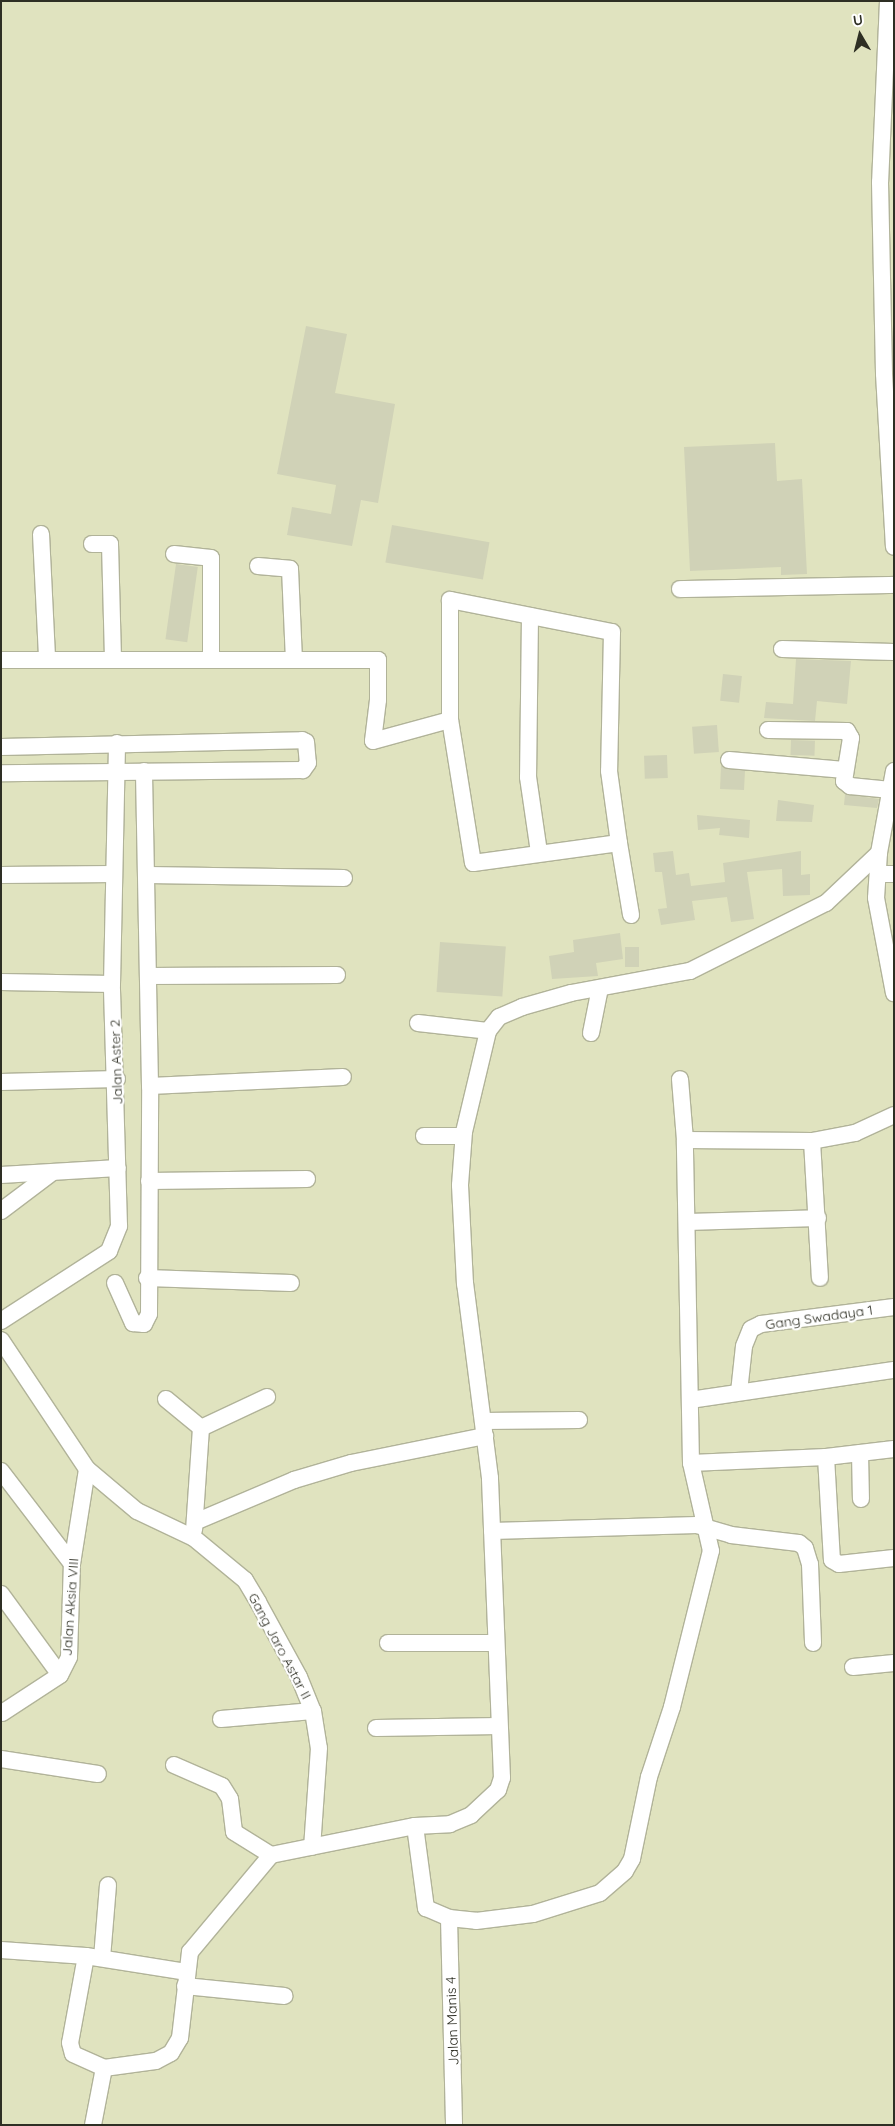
<!DOCTYPE html>
<style>
body{margin:0}
#map{position:relative;width:895px;height:2126px;overflow:hidden;background:#eceed2;font-family:Quicksand,sans-serif}
div>[style]{position:absolute}
[style*='--x']{left:calc(var(--x)*1px);top:calc(var(--y)*1px);width:calc(var(--w)*1px);rotate:calc(var(--a)*1deg)}
.built>*{inset:0;background:#e0e3bf;transform-origin:0 0}
.building>*{inset:0;background:#d0d2b7;transform-origin:0 0}
.roads{filter:drop-shadow(1px 0 #b1b399) drop-shadow(-1px 0 #b1b399) drop-shadow(0 1px #b1b399) drop-shadow(0 -1px #b1b399)}
.minor>*{height:16px;margin:-8px;padding:0 8px;transform-origin:8px;border-radius:8px;background:#fff}
span{translate:-50% -50%;white-space:nowrap;text-align:center;line-height:1.15;-webkit-text-stroke:4.5px #fff;paint-order:stroke}
.street-label{font-size:14px;color:#2e2f24}
.frame{position:absolute;inset:0;border:2px solid #2e2f24;pointer-events:none}
.north{position:absolute;left:835px;top:10px;width:50px;height:50px;-webkit-text-stroke:4px #fff;paint-order:stroke;rotate:352deg;font-size:14px;font-weight:700;line-height:20px;text-align:center;color:#2e2f24}
.north::after{content:'';display:block;margin:auto;width:18px;height:22px;background:#2e2f24;clip-path:polygon(50% 0,100% 100%,50% 72%,0 100%)}
</style>
<div id="map">
<div class="built">
<i style="left:1px;top:1px;width:893px;height:2124px"></i>
</div>
<div class="building">
<i style="clip-path:polygon(306px 326px,347px 334px,335px 393px,395px 404px,378px 503px,361px 500px,352px 546px,287px 535px,292px 507px,331px 514px,336px 485px,277px 474px)"></i>
<i style="clip-path:polygon(775px 443px,777px 481px,802px 479px,807px 574px,781px 575px,781px 567px,690px 571px,684px 447px)"></i>
<i style="left:392px;top:525px;width:99px;height:38px;rotate:10deg"></i>
<i style="left:176px;top:564px;width:22px;height:76px;rotate:8deg"></i>
<i style="clip-path:polygon(796px 659px,851px 661px,847px 704px,817px 701px,815px 721px,764px 718px,766px 702px,793px 704px)"></i>
<i style="left:723px;top:674px;width:19px;height:27px;rotate:6deg"></i>
<i style="left:717px;top:725px;width:27px;height:25px;rotate:86deg"></i>
<i style="left:791px;top:740px;width:24px;height:15px;rotate:2deg"></i>
<i style="left:667px;top:755px;width:23px;height:23px;rotate:88deg"></i>
<i style="clip-path:polygon(721px 766px,745px 771px,744px 790px,720px 789px)"></i>
<i style="clip-path:polygon(845px 794px,879px 799px,877px 808px,844px 805px)"></i>
<i style="clip-path:polygon(778px 800px,814px 805px,812px 822px,776px 821px)"></i>
<i style="clip-path:polygon(697px 815px,750px 820px,749px 838px,719px 835px,720px 828px,698px 830px)"></i>
<i style="clip-path:polygon(673px 851px,676px 875px,689px 873px,691px 886px,725px 882px,723px 863px,801px 851px,801px 875px,810px 874px,810px 895px,783px 896px,782px 869px,747px 872px,754px 919px,731px 922px,727px 897px,692px 901px,695px 920px,661px 925px,658px 909px,667px 908px,662px 872px,655px 872px,653px 853px)"></i>
<i style="clip-path:polygon(620px 933px,623px 959px,596px 963px,598px 976px,552px 979px,549px 956px,574px 952px,573px 940px)"></i>
<i style="left:440px;top:942px;width:66px;height:50px;rotate:4deg"></i>
<i style="left:625px;top:947px;width:14px;height:20px"></i>
</div>
<div class="roads">
<div class="minor">
<i style="--x:888;--y:1;--w:181;--a:92.5"></i>
<i style="--x:880;--y:182;--w:192;--a:88.8"></i>
<i style="--x:884;--y:374;--w:173;--a:86.7"></i>
<i style="--x:41;--y:534;--w:124;--a:87.2"></i>
<i style="--x:92;--y:544;--w:18;--a:0"></i>
<i style="--x:110;--y:544;--w:115;--a:88.5"></i>
<i style="--x:174;--y:554;--w:37;--a:6"></i>
<i style="--x:211;--y:558;--w:101;--a:90"></i>
<i style="--x:258;--y:566;--w:32;--a:5"></i>
<i style="--x:290;--y:569;--w:90;--a:87.5"></i>
<i style="--x:680;--y:589;--w:214;--a:-1.1"></i>
<i style="--x:450;--y:600;--w:165;--a:11.2"></i>
<i style="--x:612;--y:632;--w:139;--a:91.2"></i>
<i style="--x:609;--y:771;--w:73;--a:82.1"></i>
<i style="--x:619;--y:843;--w:147;--a:172.2"></i>
<i style="--x:473;--y:863;--w:145;--a:-99.1"></i>
<i style="--x:450;--y:720;--w:120;--a:-90"></i>
<i style="--x:530;--y:616;--w:161;--a:90.7"></i>
<i style="--x:528;--y:777;--w:76;--a:81.7"></i>
<i style="--x:782;--y:649;--w:112;--a:1.5"></i>
<i style="--x:1;--y:660;--w:377;--a:0"></i>
<i style="--x:378;--y:660;--w:40;--a:90"></i>
<i style="--x:378;--y:700;--w:41;--a:97"></i>
<i style="--x:373;--y:741;--w:80;--a:-15.3"></i>
<i style="--x:768;--y:730;--w:79;--a:0.7"></i>
<i style="--x:847;--y:731;--w:8;--a:60"></i>
<i style="--x:851;--y:738;--w:44;--a:99.2"></i>
<i style="--x:844;--y:781;--w:8;--a:40"></i>
<i style="--x:850;--y:786;--w:41;--a:5.6"></i>
<i style="--x:1;--y:747;--w:301;--a:-1.3"></i>
<i style="--x:302;--y:740;--w:4;--a:27"></i>
<i style="--x:306;--y:742;--w:21;--a:85"></i>
<i style="--x:308;--y:763;--w:9;--a:126"></i>
<i style="--x:303;--y:770;--w:302;--a:179.4"></i>
<i style="--x:729;--y:760;--w:116;--a:4.9"></i>
<i style="--x:894;--y:771;--w:83;--a:100.4"></i>
<i style="--x:879;--y:853;--w:45;--a:93.8"></i>
<i style="--x:876;--y:898;--w:97;--a:79.3"></i>
<i style="--x:619;--y:843;--w:73;--a:80.5"></i>
<i style="--x:878;--y:874;--w:16;--a:0"></i>
<i style="--x:1;--y:875;--w:113;--a:-0.5"></i>
<i style="--x:148;--y:875;--w:196;--a:0.9"></i>
<i style="--x:149;--y:976;--w:188;--a:-0.3"></i>
<i style="--x:1;--y:982;--w:111;--a:1"></i>
<i style="--x:418;--y:1023;--w:70;--a:6.5"></i>
<i style="--x:591;--y:1033;--w:46;--a:-78.7"></i>
<i style="--x:1;--y:1082;--w:116;--a:-1.5"></i>
<i style="--x:150;--y:1086;--w:193;--a:-2.7"></i>
<i style="--x:424;--y:1136;--w:39;--a:0"></i>
<i style="--x:685;--y:1140;--w:127;--a:0.5"></i>
<i style="--x:812;--y:1141;--w:44;--a:-10.5"></i>
<i style="--x:855;--y:1133;--w:43;--a:-24.8"></i>
<i style="--x:812;--y:1141;--w:137;--a:86.7"></i>
<i style="--x:1;--y:1175;--w:117;--a:-3.4"></i>
<i style="--x:149;--y:1181;--w:158;--a:-0.7"></i>
<i style="--x:1;--y:1211;--w:65;--a:-36.9"></i>
<i style="--x:687;--y:1222;--w:131;--a:-1.7"></i>
<i style="--x:147;--y:1278;--w:144;--a:2"></i>
<i style="--x:115;--y:1283;--w:44;--a:65.8"></i>
<i style="--x:133;--y:1323;--w:11;--a:5"></i>
<i style="--x:144;--y:1324;--w:11;--a:-63"></i>
<i style="--x:149;--y:1314;--w:228;--a:-89.7"></i>
<i style="--x:150;--y:1086;--w:315;--a:-91.1"></i>
<i style="--x:1;--y:1321;--w:129;--a:-32.9"></i>
<i style="--x:109;--y:1251;--w:27;--a:-68"></i>
<i style="--x:119;--y:1226;--w:242;--a:-91.7"></i>
<i style="--x:112;--y:984;--w:241;--a:-88.8"></i>
<i style="--x:1;--y:1340;--w:155;--a:56.3"></i>
<i style="--x:87;--y:1469;--w:65;--a:40"></i>
<i style="--x:137;--y:1511;--w:63;--a:25.3"></i>
<i style="--x:194;--y:1538;--w:66;--a:39.5"></i>
<i style="--x:245;--y:1580;--w:26;--a:59"></i>
<i style="--x:258;--y:1602;--w:85;--a:61.3"></i>
<i style="--x:299;--y:1677;--w:37;--a:68"></i>
<i style="--x:313;--y:1711;--w:37;--a:81"></i>
<i style="--x:319;--y:1748;--w:99;--a:94"></i>
<i style="--x:739;--y:1392;--w:46;--a:-83.8"></i>
<i style="--x:744;--y:1346;--w:18;--a:-68"></i>
<i style="--x:751;--y:1329;--w:11;--a:-27"></i>
<i style="--x:761;--y:1324;--w:134;--a:-7.3"></i>
<i style="--x:166;--y:1399;--w:45;--a:39.6"></i>
<i style="--x:201;--y:1428;--w:102;--a:93.9"></i>
<i style="--x:690;--y:1400;--w:206;--a:-8.4"></i>
<i style="--x:483;--y:1421;--w:96;--a:-0.6"></i>
<i style="--x:201;--y:1428;--w:73;--a:-25.2"></i>
<i style="--x:860;--y:1453;--w:46;--a:88.8"></i>
<i style="--x:826;--y:1457;--w:103;--a:86.7"></i>
<i style="--x:832;--y:1560;--w:8;--a:30"></i>
<i style="--x:839;--y:1564;--w:55;--a:-6.2"></i>
<i style="--x:691;--y:1463;--w:135;--a:-2.5"></i>
<i style="--x:826;--y:1457;--w:68;--a:-6.7"></i>
<i style="--x:1;--y:1471;--w:117;--a:52.6"></i>
<i style="--x:195;--y:1522;--w:108;--a:-23"></i>
<i style="--x:294;--y:1480;--w:59;--a:-16.6"></i>
<i style="--x:351;--y:1463;--w:137;--a:-11.4"></i>
<i style="--x:492;--y:1531;--w:205;--a:-1.7"></i>
<i style="--x:697;--y:1525;--w:35;--a:16"></i>
<i style="--x:731;--y:1535;--w:68;--a:6.7"></i>
<i style="--x:799;--y:1543;--w:8;--a:40"></i>
<i style="--x:805;--y:1548;--w:17;--a:73"></i>
<i style="--x:810;--y:1564;--w:79;--a:87.8"></i>
<i style="--x:1;--y:1594;--w:100;--a:53.9"></i>
<i style="--x:388;--y:1643;--w:108;--a:0"></i>
<i style="--x:853;--y:1667;--w:41;--a:-5.6"></i>
<i style="--x:2;--y:1713;--w:69;--a:-33.2"></i>
<i style="--x:60;--y:1675;--w:20;--a:-63"></i>
<i style="--x:69;--y:1657;--w:93;--a:-88.2"></i>
<i style="--x:72;--y:1564;--w:96;--a:-81"></i>
<i style="--x:221;--y:1719;--w:92;--a:-5"></i>
<i style="--x:376;--y:1728;--w:123;--a:-0.9"></i>
<i style="--x:1;--y:1759;--w:98;--a:8.8"></i>
<i style="--x:174;--y:1765;--w:52;--a:23.6"></i>
<i style="--x:222;--y:1786;--w:15;--a:58"></i>
<i style="--x:230;--y:1799;--w:33;--a:83"></i>
<i style="--x:234;--y:1832;--w:44;--a:31.9"></i>
<i style="--x:415;--y:1826;--w:83;--a:82.4"></i>
<i style="--x:426;--y:1908;--w:25;--a:23"></i>
<i style="--x:449;--y:1918;--w:27;--a:6"></i>
<i style="--x:476;--y:1921;--w:57;--a:-7"></i>
<i style="--x:533;--y:1914;--w:70;--a:-17.4"></i>
<i style="--x:600;--y:1893;--w:33;--a:-41"></i>
<i style="--x:625;--y:1871;--w:14;--a:-60"></i>
<i style="--x:632;--y:1859;--w:84;--a:-78.3"></i>
<i style="--x:649;--y:1777;--w:74;--a:-71.8"></i>
<i style="--x:672;--y:1707;--w:161;--a:-76"></i>
<i style="--x:711;--y:1551;--w:90;--a:-102.8"></i>
<i style="--x:691;--y:1463;--w:323;--a:-91.1"></i>
<i style="--x:685;--y:1140;--w:61;--a:-94.7"></i>
<i style="--x:449;--y:1918;--w:207;--a:88.6"></i>
<i style="--x:1;--y:1950;--w:85;--a:4"></i>
<i style="--x:86;--y:1956;--w:101;--a:9.1"></i>
<i style="--x:86;--y:1956;--w:88;--a:100.4"></i>
<i style="--x:70;--y:2043;--w:11;--a:75"></i>
<i style="--x:73;--y:2054;--w:34;--a:24"></i>
<i style="--x:104;--y:2068;--w:52;--a:-7.7"></i>
<i style="--x:156;--y:2061;--w:17;--a:-28"></i>
<i style="--x:171;--y:2053;--w:17;--a:-59"></i>
<i style="--x:180;--y:2038;--w:87;--a:-83.4"></i>
<i style="--x:190;--y:1952;--w:126;--a:-50.1"></i>
<i style="--x:271;--y:1855;--w:147;--a:-11.4"></i>
<i style="--x:415;--y:1826;--w:35;--a:-3"></i>
<i style="--x:450;--y:1824;--w:23;--a:-23"></i>
<i style="--x:471;--y:1815;--w:37;--a:-43"></i>
<i style="--x:498;--y:1790;--w:13;--a:-72"></i>
<i style="--x:502;--y:1778;--w:300;--a:-92.3"></i>
<i style="--x:490;--y:1478;--w:196;--a:-97.3"></i>
<i style="--x:465;--y:1284;--w:99;--a:-92.9"></i>
<i style="--x:460;--y:1185;--w:53;--a:-85.7"></i>
<i style="--x:464;--y:1132;--w:104;--a:-76.6"></i>
<i style="--x:488;--y:1031;--w:18;--a:-52"></i>
<i style="--x:499;--y:1017;--w:25;--a:-23"></i>
<i style="--x:522;--y:1007;--w:51;--a:-15.9"></i>
<i style="--x:571;--y:993;--w:121;--a:-10.5"></i>
<i style="--x:690;--y:971;--w:152;--a:-26.6"></i>
<i style="--x:826;--y:903;--w:73;--a:-43.3"></i>
<i style="--x:102;--y:1958;--w:73;--a:-85.3"></i>
<i style="--x:185;--y:1986;--w:100;--a:5.7"></i>
<i style="--x:93;--y:2125;--w:58;--a:-79.1"></i>
</div>
</div>
<div class="street-label">
<span style="left:116px;top:1062px;rotate:-92deg">Jalan Aster 2</span>
<span style="left:819px;top:1317px;rotate:-8deg">Gang Swadaya 1</span>
<span style="left:70px;top:1607px;rotate:-86deg">Jalan Aksia VIII</span>
<span style="left:280px;top:1646px;rotate:62deg">Gang Jaro Astar II</span>
<span style="left:452px;top:2021px;rotate:-92deg">Jalan Manis 4</span>
</div>
<div class="frame"></div>
<div class="north">U</div>
</div>
